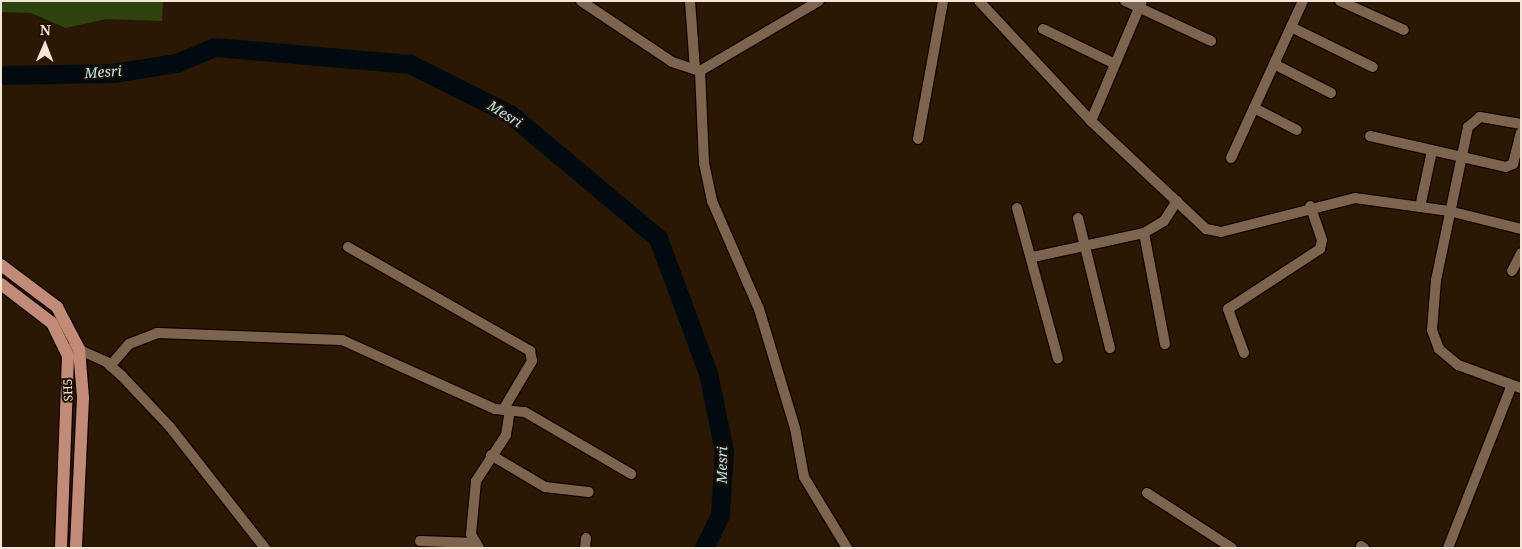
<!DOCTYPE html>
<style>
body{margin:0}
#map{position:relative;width:1522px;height:549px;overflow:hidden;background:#2b1804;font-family:"Noto Serif",serif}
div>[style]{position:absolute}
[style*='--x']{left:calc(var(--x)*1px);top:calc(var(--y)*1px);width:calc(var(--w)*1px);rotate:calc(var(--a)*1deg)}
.green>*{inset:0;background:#2f430f}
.river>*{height:19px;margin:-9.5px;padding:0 9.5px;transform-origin:9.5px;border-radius:9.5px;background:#010b0f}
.roads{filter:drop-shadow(1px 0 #130300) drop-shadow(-1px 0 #130300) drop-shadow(0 1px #130300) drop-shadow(0 -1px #130300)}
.minor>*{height:10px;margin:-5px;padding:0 5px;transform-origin:5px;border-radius:5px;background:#7c644e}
.major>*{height:12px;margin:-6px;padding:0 6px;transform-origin:6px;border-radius:6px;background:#c28b77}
span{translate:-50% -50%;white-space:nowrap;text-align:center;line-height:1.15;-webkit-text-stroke:4px #210f00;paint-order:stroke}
.street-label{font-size:12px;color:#f3e5d9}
.water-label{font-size:14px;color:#bcedfb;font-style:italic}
.frame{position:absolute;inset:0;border:2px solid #f3e5d9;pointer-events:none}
.north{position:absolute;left:20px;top:20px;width:50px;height:50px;-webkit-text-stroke:4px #210f00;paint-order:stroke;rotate:1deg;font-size:14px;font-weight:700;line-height:20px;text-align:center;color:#f3e5d9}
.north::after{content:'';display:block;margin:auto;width:18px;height:22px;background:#f3e5d9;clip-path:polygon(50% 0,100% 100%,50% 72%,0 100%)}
</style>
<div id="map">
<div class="green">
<i style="clip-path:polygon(1px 1px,163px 1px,162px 21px,106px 19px,66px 28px,31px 13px,1px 12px)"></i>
</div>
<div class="river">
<i style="--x:1;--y:75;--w:112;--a:-1"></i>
<i style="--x:113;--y:73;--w:64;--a:-9"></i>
<i style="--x:176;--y:63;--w:42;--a:-22.3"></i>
<i style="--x:215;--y:47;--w:196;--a:5"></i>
<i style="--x:410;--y:64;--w:112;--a:26.6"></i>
<i style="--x:510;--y:114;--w:193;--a:40"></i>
<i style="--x:658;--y:238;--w:144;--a:69.7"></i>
<i style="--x:708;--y:373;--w:80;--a:78.4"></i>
<i style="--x:724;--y:451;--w:64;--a:93.6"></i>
<i style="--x:720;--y:515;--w:37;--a:116"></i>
</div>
<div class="roads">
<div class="minor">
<i style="--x:581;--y:1;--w:110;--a:33.8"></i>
<i style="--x:672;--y:62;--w:29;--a:18"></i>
<i style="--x:700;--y:71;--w:138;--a:-30.5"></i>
<i style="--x:690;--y:1;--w:68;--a:85.8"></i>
<i style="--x:979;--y:1;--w:164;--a:47"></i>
<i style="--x:1091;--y:121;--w:158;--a:43.2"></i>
<i style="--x:1206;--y:229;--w:15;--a:11"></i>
<i style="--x:1221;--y:232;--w:138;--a:-14.2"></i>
<i style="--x:1355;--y:198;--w:95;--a:7.9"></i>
<i style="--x:1449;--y:211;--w:74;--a:14"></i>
<i style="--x:1125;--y:1;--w:95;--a:24.9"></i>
<i style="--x:1340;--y:1;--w:70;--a:24.4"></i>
<i style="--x:1291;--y:27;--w:91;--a:26"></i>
<i style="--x:1043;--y:29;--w:78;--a:25.9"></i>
<i style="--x:1274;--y:64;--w:64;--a:27"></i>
<i style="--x:700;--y:71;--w:92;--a:87.5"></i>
<i style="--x:704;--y:163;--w:39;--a:78"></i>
<i style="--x:712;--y:201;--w:118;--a:66.5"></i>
<i style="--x:759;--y:309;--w:124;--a:73.2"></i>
<i style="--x:795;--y:428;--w:50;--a:79.6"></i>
<i style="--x:804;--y:477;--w:83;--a:58.8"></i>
<i style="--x:1254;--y:108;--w:48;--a:27.1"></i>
<i style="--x:1091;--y:121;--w:130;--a:-67"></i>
<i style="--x:1521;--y:124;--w:42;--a:-170.3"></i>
<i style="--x:1480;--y:117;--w:16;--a:140"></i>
<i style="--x:1468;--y:127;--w:156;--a:101.8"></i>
<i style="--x:1436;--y:280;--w:50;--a:94.6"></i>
<i style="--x:1432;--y:330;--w:20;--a:70"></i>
<i style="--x:1439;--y:349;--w:25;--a:40"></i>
<i style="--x:1458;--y:365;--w:67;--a:20.1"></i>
<i style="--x:1370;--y:136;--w:139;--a:12.8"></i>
<i style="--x:1506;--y:167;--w:8;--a:-23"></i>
<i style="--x:1513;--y:164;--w:32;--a:-76"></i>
<i style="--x:918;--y:139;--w:140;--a:-79.7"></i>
<i style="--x:1231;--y:158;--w:173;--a:-65.4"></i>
<i style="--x:1420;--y:207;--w:57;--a:-77.9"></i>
<i style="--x:1017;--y:208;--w:156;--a:74.8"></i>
<i style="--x:1078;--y:218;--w:134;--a:76.2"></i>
<i style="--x:1144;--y:233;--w:113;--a:79.3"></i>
<i style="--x:348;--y:247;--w:210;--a:29.7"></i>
<i style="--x:530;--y:351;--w:10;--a:79"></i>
<i style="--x:532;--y:361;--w:57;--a:120.6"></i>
<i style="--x:1033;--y:257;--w:114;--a:-12.2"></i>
<i style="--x:1144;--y:233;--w:23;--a:-31"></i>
<i style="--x:1164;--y:221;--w:24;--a:-57"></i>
<i style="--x:1512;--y:271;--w:20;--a:-63"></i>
<i style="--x:73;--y:347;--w:36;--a:24"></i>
<i style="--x:106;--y:362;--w:20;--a:41"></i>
<i style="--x:121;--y:375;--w:71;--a:46.7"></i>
<i style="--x:170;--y:427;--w:154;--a:51.9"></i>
<i style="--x:1244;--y:353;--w:47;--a:-110"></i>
<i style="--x:1228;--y:309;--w:110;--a:-33.1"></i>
<i style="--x:1320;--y:249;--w:9;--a:-77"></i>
<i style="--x:1322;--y:240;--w:36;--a:-109"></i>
<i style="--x:110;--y:366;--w:29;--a:-49"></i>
<i style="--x:129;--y:344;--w:30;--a:-21"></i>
<i style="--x:157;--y:333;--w:185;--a:2.2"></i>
<i style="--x:342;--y:340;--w:168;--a:24.3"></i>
<i style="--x:495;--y:409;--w:30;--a:6"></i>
<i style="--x:525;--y:412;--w:123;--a:30.3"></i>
<i style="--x:491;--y:455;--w:63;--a:30.7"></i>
<i style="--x:545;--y:487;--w:44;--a:6.5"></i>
<i style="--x:1147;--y:493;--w:101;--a:32.9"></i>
<i style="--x:420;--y:541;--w:56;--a:2"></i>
<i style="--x:1361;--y:546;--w:4;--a:34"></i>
<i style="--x:479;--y:548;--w:16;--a:-120"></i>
<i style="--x:471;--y:534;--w:53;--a:-84.6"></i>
<i style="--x:476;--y:481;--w:55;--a:-56.9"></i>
<i style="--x:506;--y:435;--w:25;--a:-81"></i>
<i style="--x:585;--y:548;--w:10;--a:-84"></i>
<i style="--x:1448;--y:548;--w:175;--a:-68.6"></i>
</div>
<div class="major">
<i style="--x:1;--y:265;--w:70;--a:36.9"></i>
<i style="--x:57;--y:307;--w:47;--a:62.4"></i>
<i style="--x:79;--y:349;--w:49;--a:85.3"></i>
<i style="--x:83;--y:398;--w:150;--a:92.7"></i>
<i style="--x:1;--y:284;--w:64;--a:37.4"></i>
<i style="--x:52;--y:323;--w:37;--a:64"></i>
<i style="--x:68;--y:356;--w:192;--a:92.1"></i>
</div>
</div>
<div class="street-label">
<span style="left:68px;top:390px;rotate:-92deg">SH5</span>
</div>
<div class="water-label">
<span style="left:103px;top:72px;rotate:-4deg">Mesri</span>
<span style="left:505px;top:114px;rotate:32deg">Mesri</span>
<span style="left:722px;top:465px;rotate:-89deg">Mesri</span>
</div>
<div class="frame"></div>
<div class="north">N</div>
</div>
